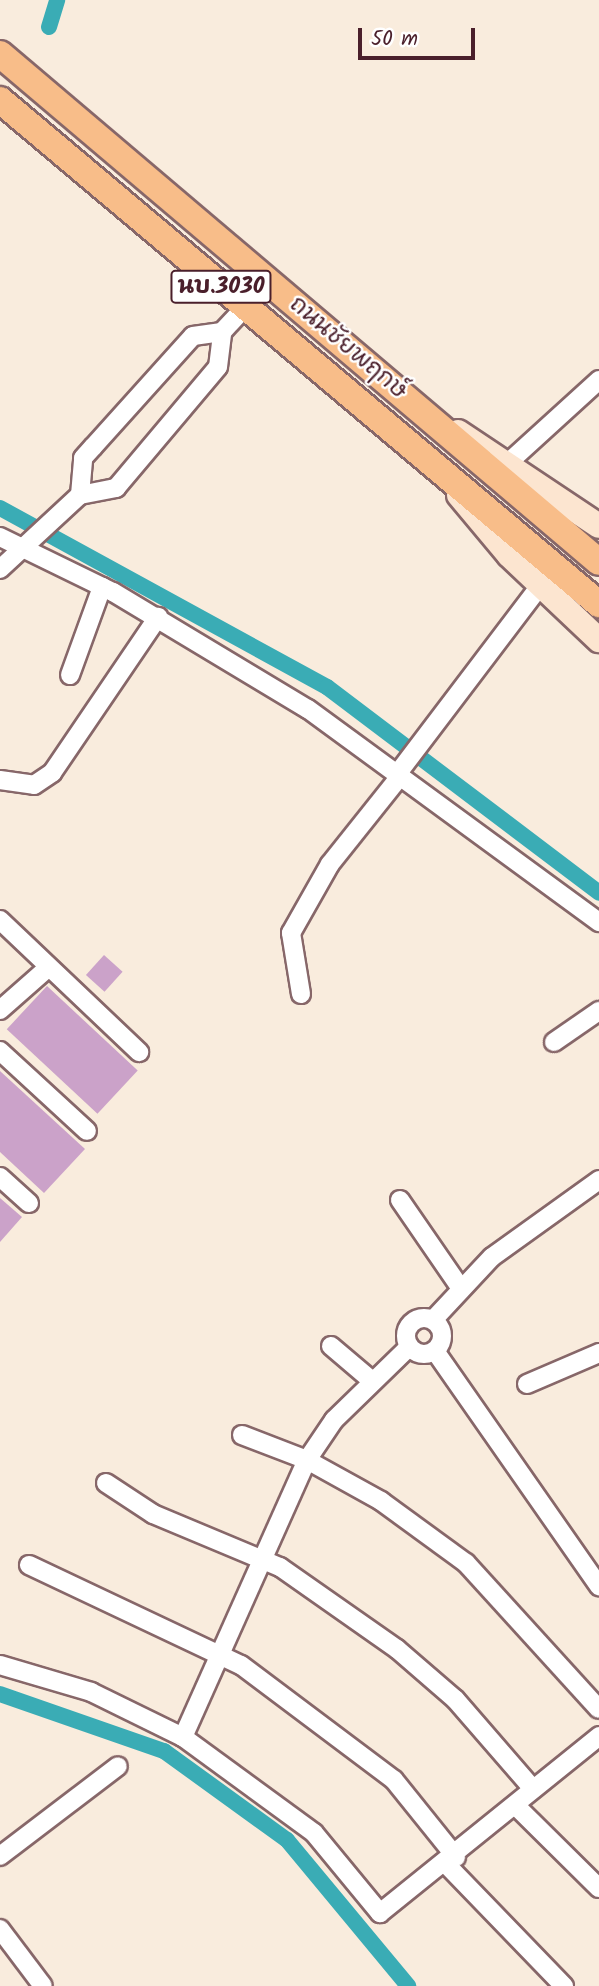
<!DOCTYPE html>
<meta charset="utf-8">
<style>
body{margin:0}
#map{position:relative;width:599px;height:1986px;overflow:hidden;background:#f9ecdd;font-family:Kalam,"Playpen Sans Thai",sans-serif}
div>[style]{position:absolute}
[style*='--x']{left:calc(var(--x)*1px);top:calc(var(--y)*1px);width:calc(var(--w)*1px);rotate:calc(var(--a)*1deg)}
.canal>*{height:16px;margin:-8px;padding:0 8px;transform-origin:8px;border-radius:8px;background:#3aacb5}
.building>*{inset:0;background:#cba2c9;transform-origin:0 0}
.roads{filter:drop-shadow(2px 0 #876769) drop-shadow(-2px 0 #876769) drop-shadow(0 2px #876769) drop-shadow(0 -2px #876769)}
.minor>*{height:18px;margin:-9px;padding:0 9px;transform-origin:9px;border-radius:9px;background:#fff}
.minor>.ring{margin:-9px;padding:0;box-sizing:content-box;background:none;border:18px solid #fff;border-radius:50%}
.secondary>*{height:24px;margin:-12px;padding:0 12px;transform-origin:12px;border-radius:12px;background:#fce5d0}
.primary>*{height:26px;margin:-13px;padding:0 13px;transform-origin:13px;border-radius:13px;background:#f8bd89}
span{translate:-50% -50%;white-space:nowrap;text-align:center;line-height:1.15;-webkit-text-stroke:5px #fff;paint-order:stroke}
.shield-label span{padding:2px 5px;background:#fff;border:2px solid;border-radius:5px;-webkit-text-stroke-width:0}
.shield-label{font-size:23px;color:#4a1f2b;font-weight:700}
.street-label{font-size:24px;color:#4a1f2b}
.scale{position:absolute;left:358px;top:28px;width:117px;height:32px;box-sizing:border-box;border:4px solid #4a1f2b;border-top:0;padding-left:9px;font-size:21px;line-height:24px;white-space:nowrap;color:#4a1f2b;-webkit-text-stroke:5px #fff;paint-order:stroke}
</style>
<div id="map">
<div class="canal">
<i style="--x:49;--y:27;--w:28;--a:-73"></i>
<i style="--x:0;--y:508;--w:373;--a:28.7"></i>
<i style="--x:327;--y:687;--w:341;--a:37.1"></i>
<i style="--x:0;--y:1694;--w:174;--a:19.2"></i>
<i style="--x:164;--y:1751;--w:152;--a:35.9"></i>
<i style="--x:287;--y:1840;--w:190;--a:50.3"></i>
</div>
<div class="building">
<i style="left:104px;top:955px;width:25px;height:27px;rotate:42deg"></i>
<i style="left:47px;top:986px;width:124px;height:59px;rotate:43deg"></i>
<i style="clip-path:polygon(0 1071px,85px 1149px,44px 1193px,0 1152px)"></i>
<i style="clip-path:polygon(0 1198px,22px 1217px,0 1242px)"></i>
</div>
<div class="roads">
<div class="minor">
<i style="--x:509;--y:462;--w:122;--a:-42.3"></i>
<i style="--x:80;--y:495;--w:37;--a:-85"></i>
<i style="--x:83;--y:458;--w:15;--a:-48"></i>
<i style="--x:93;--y:447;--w:149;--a:-48"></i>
<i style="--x:193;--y:336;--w:29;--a:-8"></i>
<i style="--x:0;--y:537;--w:126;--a:26"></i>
<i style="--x:113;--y:592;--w:227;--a:31"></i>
<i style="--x:308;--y:709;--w:361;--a:36.2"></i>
<i style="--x:0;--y:569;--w:109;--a:-42.8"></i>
<i style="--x:80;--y:495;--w:37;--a:-11"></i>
<i style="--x:116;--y:488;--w:158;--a:-49.9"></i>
<i style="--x:218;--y:367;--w:35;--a:-83"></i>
<i style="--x:222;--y:332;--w:34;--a:-47"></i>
<i style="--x:70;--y:675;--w:94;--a:-70"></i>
<i style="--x:398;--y:773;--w:235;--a:-52.8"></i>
<i style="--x:0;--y:780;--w:34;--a:8"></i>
<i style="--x:34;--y:785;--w:22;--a:-34"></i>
<i style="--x:52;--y:773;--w:189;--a:-55.8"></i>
<i style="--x:0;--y:920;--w:192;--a:43.5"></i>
<i style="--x:301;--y:994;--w:62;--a:-99.3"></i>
<i style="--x:291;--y:933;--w:79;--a:-60.5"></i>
<i style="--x:330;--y:864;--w:114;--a:-51.4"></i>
<i style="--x:0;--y:1010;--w:65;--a:-41.3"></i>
<i style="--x:554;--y:1042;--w:55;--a:-34.6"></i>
<i style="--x:0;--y:1051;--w:118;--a:42.6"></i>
<i style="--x:0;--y:1177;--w:39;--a:42"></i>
<i style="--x:400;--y:1200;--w:104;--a:55.5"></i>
<i class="ring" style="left:406px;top:1318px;width:18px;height:18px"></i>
<i style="--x:433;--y:1320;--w:86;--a:-46.9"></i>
<i style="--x:492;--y:1257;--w:132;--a:-35.7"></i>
<i style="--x:331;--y:1346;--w:52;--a:40.4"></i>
<i style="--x:435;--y:1351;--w:287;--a:55.1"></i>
<i style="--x:527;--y:1384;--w:78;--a:-23.3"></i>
<i style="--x:242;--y:1435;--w:70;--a:21"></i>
<i style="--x:307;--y:1460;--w:85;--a:29"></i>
<i style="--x:381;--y:1501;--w:105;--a:36.1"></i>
<i style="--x:466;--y:1563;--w:197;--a:47.7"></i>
<i style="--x:106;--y:1483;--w:56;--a:33.4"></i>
<i style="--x:153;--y:1514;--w:138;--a:22.7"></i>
<i style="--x:280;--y:1567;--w:143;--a:35"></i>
<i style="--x:397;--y:1649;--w:77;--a:40.8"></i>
<i style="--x:455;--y:1699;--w:119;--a:49.1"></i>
<i style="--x:29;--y:1565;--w:234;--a:25.3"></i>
<i style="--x:241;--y:1665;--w:191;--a:36.9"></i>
<i style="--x:394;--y:1780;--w:99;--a:51.2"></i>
<i style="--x:0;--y:1665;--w:95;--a:16.5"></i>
<i style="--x:91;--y:1692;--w:102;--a:26.1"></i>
<i style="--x:183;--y:1737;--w:162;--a:36.2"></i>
<i style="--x:314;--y:1833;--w:104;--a:50.5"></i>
<i style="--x:380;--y:1913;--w:282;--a:-38.9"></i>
<i style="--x:183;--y:1737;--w:303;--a:-65.9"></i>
<i style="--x:307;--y:1460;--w:48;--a:-56"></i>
<i style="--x:334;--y:1420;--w:105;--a:-44.2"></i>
<i style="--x:515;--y:1805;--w:118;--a:44.7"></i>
<i style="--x:0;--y:1856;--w:148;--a:-37.3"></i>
<i style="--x:446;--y:1864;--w:170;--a:46"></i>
<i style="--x:0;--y:1929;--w:71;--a:53"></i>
</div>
<div class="secondary">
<i style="--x:458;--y:432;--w:169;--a:33.7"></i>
<i style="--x:459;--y:495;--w:78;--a:50.2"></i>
<i style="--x:509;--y:555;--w:124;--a:43.4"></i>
</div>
<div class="primary">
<i style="--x:0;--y:54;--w:785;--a:40.3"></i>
<i style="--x:0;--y:100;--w:783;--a:40.08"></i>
</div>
</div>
<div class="shield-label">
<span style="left:221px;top:287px">นบ.3030</span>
</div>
<div class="street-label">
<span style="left:348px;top:348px;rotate:40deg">ถนนชัยพฤกษ์</span>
</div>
<div class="scale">50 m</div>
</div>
